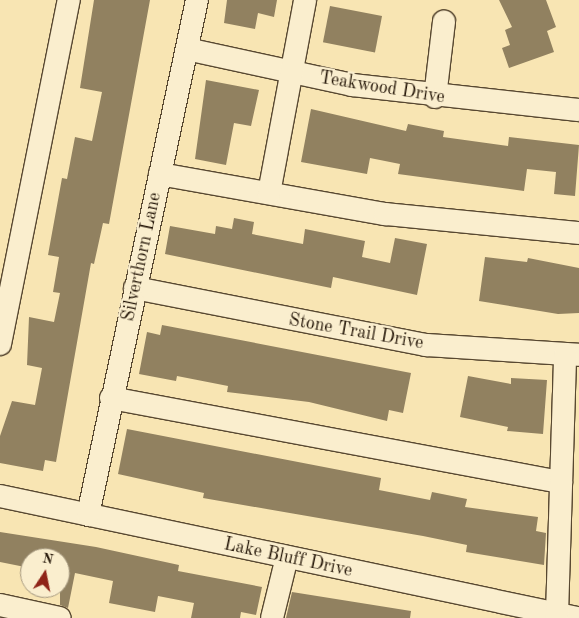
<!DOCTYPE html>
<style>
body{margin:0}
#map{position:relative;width:579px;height:618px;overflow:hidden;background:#f8e5b3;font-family:"Old Standard TT",serif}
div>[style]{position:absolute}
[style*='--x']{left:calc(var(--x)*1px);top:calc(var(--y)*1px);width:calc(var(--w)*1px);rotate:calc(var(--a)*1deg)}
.building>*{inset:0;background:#918160;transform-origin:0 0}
.roads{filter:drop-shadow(1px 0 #584831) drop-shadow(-1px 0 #584831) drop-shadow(0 1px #584831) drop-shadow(0 -1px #584831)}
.minor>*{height:22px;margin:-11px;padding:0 11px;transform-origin:11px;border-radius:11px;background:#faeece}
span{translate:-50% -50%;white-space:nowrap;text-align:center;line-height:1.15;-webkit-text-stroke:4.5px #faeece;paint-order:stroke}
.street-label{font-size:18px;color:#221406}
.north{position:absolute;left:20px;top:548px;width:50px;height:50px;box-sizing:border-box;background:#faeece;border:1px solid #a4977e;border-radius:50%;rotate:11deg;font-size:14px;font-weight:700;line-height:20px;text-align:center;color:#221406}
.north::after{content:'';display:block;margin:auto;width:18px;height:22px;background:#8f2418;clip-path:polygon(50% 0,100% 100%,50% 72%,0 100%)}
</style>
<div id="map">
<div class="building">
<i style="clip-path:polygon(94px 0,150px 0,109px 224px,103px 223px,94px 264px,91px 263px,56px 462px,45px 460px,43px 471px,0 463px,0 436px,12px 401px,35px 405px,42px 368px,27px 365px,29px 317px,54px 322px,60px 293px,53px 292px,59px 257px,48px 255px,62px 178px,67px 179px,75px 137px,92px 141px,102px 92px,80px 88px)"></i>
<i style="clip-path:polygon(227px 0,277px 0,274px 17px,258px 13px,255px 29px,224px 23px)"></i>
<i style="clip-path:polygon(499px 0,546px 0,556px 27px,547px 31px,554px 52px,509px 68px,502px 48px,510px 45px,505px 30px,512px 27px)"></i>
<i style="left:330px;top:6px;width:53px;height:37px;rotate:11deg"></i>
<i style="clip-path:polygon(206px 80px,259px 90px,251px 126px,234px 123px,226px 165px,195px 159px)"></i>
<i style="clip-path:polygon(311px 109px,406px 131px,408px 124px,444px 131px,443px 137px,508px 146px,509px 137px,579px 145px,575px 196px,554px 194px,556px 172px,527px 169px,524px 191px,398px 174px,400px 164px,370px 158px,367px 174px,301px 162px)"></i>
<i style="clip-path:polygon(234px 218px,254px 222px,252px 234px,303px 244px,305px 229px,365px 241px,362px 257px,390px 263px,395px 238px,427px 244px,417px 295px,333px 277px,331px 288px,165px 254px,170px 226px,215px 234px,216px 226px,232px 229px)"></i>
<i style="clip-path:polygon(485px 257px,527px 262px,528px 258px,579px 268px,579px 313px,558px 314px,479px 301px)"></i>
<i style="clip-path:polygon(162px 325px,411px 373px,403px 413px,389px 410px,387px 421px,309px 402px,227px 392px,228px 386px,177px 376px,176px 381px,139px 374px,147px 332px,160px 335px)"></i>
<i style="clip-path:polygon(468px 376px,511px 384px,511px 378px,547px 380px,543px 434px,507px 431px,508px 427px,460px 417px)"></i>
<i style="clip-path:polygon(127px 429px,381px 478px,379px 490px,430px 500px,432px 492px,467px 499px,465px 507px,538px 517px,536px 531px,546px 533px,544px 565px,466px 552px,467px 545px,423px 536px,203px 498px,204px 493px,118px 474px)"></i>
<i style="clip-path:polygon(0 532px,96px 547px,179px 565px,178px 571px,262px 587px,256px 615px,241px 612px,240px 618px,191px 618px,194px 603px,158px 596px,155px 612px,109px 603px,113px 581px,75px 573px,68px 608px,60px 605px,60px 558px,30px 558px,30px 568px,0 562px)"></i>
<i style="clip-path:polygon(292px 592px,411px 611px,410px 618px,286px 618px)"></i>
</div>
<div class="roads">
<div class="minor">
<i style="--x:187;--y:49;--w:169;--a:12.3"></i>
<i style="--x:352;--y:85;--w:228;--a:6.3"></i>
<i style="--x:435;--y:97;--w:76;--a:-83.2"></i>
<i style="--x:160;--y:174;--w:229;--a:10.1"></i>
<i style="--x:385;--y:214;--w:195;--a:5.6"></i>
<i style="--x:269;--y:193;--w:196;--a:-79.4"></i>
<i style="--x:135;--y:288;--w:297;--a:11.1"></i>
<i style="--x:426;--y:345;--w:153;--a:3.7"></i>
<i style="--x:0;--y:344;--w:351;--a:-78.7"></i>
<i style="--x:111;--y:398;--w:458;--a:10.6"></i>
<i style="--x:0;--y:496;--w:590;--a:11.94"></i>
<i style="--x:88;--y:515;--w:526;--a:-78.05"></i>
<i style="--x:0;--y:605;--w:61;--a:12.2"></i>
<i style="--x:557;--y:614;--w:260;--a:-88.2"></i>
<i style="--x:272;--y:618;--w:63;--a:-76.2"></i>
</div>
</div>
<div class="street-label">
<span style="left:382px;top:88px;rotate:9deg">Teakwood Drive</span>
<span style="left:142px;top:257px;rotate:-78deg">Silverthorn Lane</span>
<span style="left:356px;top:332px;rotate:10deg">Stone Trail Drive</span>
<span style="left:288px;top:558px;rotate:12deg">Lake Bluff Drive</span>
</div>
<div class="north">N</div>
</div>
